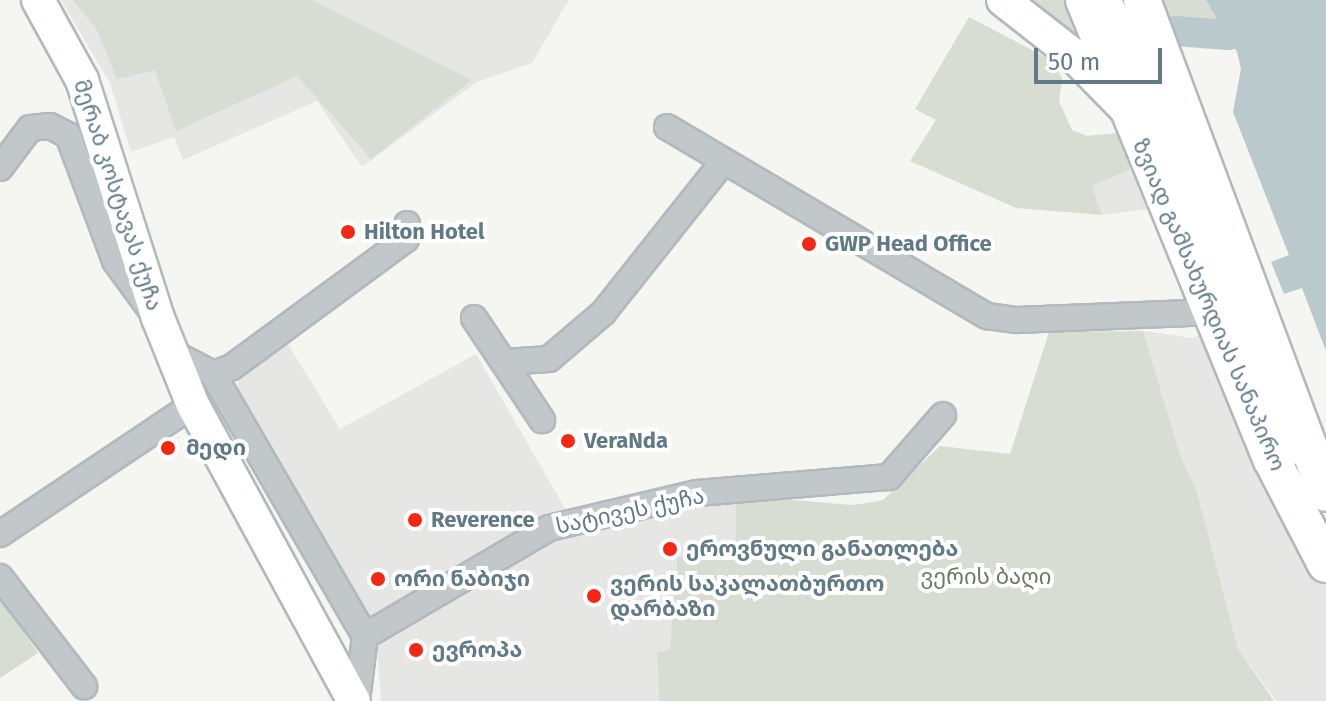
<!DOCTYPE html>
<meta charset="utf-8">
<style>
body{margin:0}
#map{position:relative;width:1326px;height:701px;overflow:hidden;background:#f5f5f1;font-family:"Fira Sans","Noto Sans Georgian",sans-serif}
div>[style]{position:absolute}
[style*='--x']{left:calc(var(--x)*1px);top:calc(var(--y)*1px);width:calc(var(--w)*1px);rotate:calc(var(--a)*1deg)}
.built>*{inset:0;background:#e6e6e5}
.green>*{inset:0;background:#d7ddd2}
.water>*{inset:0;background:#b9c9cc}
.river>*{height:30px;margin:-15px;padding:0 15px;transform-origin:15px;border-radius:15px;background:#b9c9cc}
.roads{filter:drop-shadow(2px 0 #b2b9bc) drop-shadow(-2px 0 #b2b9bc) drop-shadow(0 2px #b2b9bc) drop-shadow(0 -2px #b2b9bc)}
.minor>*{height:24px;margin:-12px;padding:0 12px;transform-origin:12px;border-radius:12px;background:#c2c7ca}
.major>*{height:32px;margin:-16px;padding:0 16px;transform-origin:16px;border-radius:16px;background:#fff}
.highway>*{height:36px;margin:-18px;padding:0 18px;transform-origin:18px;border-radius:18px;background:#fff}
.dots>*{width:22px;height:22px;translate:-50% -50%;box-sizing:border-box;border:4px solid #fff;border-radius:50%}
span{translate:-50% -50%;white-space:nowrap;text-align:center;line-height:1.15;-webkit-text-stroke:8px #fff;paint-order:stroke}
.street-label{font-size:22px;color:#617a85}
.poi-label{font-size:22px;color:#617a85;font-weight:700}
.left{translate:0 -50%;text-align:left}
.park-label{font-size:22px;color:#6a7b61}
.scale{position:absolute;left:1034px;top:48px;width:128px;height:36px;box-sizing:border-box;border:4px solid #617a85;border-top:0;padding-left:10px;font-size:24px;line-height:28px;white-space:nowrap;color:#617a85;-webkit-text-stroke:6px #fff;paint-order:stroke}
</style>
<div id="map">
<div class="built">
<i style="clip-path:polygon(61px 0,569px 0,532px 63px,477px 82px,362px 167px,317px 101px,183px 160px,174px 137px,131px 152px,110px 83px)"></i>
<i style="clip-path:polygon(1140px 165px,1157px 208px,1102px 215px,1092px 186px)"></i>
<i style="clip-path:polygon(1143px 331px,1192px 338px,1206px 333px,1326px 565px,1326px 701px,1276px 701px,1238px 649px,1197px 492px,1180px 455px)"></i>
<i style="clip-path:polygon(288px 344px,340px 429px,476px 354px,574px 524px,736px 495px,736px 540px,725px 556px,677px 557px,670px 649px,657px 654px,659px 701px,381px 701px,376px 633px,236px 392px,240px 376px)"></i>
</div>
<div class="green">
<i style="clip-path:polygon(73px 0,312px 0,472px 80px,371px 159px,297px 76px,176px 131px,155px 70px,117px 79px,97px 30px)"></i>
<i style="clip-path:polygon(1015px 0,1077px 0,1089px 27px,1074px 36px)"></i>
<i style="clip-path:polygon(1152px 0,1206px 0,1221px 24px,1164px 21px)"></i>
<i style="clip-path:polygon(969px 17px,1053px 61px,1062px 78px,1059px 101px,1072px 130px,1087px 136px,1117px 133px,1131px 169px,1092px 186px,1102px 215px,1016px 208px,910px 161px,936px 120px,915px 109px)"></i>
<i style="clip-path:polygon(1143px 331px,1180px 455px,1197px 492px,1238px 649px,1274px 701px,659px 701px,657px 653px,670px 649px,677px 557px,725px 556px,725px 541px,736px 540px,736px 495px,852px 505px,874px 502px,883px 500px,940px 446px,1010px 454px,1049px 332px)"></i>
<i style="clip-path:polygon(0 598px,38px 653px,0 678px)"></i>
</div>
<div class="water">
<i style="clip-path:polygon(1206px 0,1326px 0,1326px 351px,1302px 288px,1284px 294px,1271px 262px,1289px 255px,1233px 112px,1241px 69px,1237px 52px)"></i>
</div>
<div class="river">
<i style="--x:1175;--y:31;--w:53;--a:4.3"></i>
<i style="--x:1228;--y:35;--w:41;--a:-17.1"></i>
</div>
<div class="roads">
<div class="minor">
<i style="--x:667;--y:127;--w:372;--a:30.6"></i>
<i style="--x:987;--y:316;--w:30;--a:8"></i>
<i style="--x:1017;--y:320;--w:173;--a:-2.3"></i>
<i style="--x:1190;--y:313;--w:22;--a:-43"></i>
<i style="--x:0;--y:168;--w:50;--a:-53.1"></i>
<i style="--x:30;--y:128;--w:20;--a:-6"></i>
<i style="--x:50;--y:126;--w:20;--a:27"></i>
<i style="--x:68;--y:135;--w:134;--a:69.5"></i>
<i style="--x:115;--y:261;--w:59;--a:53.9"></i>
<i style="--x:474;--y:318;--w:123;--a:56.3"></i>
<i style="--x:169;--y:351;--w:50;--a:27.6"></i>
<i style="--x:213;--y:374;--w:303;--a:59.9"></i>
<i style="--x:365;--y:636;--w:65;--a:97"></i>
<i style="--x:504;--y:362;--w:45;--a:-3.8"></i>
<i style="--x:549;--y:359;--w:71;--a:-40.4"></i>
<i style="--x:603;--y:313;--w:193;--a:-51.5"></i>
<i style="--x:213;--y:374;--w:20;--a:-20"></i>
<i style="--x:232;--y:367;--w:216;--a:-36.3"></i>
<i style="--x:406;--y:239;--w:15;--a:-86"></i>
<i style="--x:0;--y:534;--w:232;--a:-33.8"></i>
<i style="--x:0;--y:577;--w:138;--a:52.4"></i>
<i style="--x:365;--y:636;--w:213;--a:-30.4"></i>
<i style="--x:549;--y:528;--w:152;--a:-13.3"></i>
<i style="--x:697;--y:493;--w:193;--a:-4.8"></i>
<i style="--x:889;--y:477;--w:82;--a:-48.9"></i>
</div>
<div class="major">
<i style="--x:38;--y:0;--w:91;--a:61.2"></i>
<i style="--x:82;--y:80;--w:250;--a:72.3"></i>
<i style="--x:158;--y:318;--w:94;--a:68.1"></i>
<i style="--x:193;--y:405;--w:337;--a:61.5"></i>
<i style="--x:1003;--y:0;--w:88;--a:38"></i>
<i style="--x:1072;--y:54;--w:77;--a:45.5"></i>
<i style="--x:1104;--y:0;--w:48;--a:62.9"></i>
<i style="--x:1126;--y:43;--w:345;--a:68.2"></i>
<i style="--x:1254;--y:363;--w:94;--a:64.2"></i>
</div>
<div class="highway">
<i style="--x:1084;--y:0;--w:497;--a:67.8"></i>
<i style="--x:1272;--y:460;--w:117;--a:62.6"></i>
<i style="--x:1142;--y:0;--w:526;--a:69.53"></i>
</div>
</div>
<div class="dots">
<i style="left:348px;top:232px;background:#f32714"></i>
<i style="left:809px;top:244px;background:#f32714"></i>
<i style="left:568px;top:441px;background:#f32714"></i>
<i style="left:168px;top:448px;background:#f32714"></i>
<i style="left:415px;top:520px;background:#f32714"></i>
<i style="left:670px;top:549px;background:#f32714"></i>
<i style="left:378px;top:579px;background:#f32714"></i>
<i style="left:594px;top:596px;background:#f32714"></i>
<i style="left:416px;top:650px;background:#f32714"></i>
</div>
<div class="street-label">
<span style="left:118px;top:195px;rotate:72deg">მერაბ კოსტავას ქუჩა</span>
<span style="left:1209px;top:305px;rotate:67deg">ზვიად გამსახურდიას სანაპირო</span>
<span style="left:630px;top:511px;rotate:-12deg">სატივეს ქუჩა</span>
</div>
<div class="poi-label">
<span class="left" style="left:364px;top:232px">Hilton Hotel</span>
<span class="left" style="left:825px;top:244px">GWP Head Office</span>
<span class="left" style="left:584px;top:441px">VeraNda</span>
<span class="left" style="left:186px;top:448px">მედი</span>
<span class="left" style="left:431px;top:520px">Reverence</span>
<span class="left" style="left:686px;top:549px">ეროვნული განათლება</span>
<span class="left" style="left:394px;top:579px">ორი ნაბიჯი</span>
<span class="left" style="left:610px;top:596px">ვერის საკალათბურთო<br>დარბაზი</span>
<span class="left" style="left:432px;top:650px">ევროპა</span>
</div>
<div class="park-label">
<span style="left:986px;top:577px">ვერის ბაღი</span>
</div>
<div class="scale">50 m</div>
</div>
